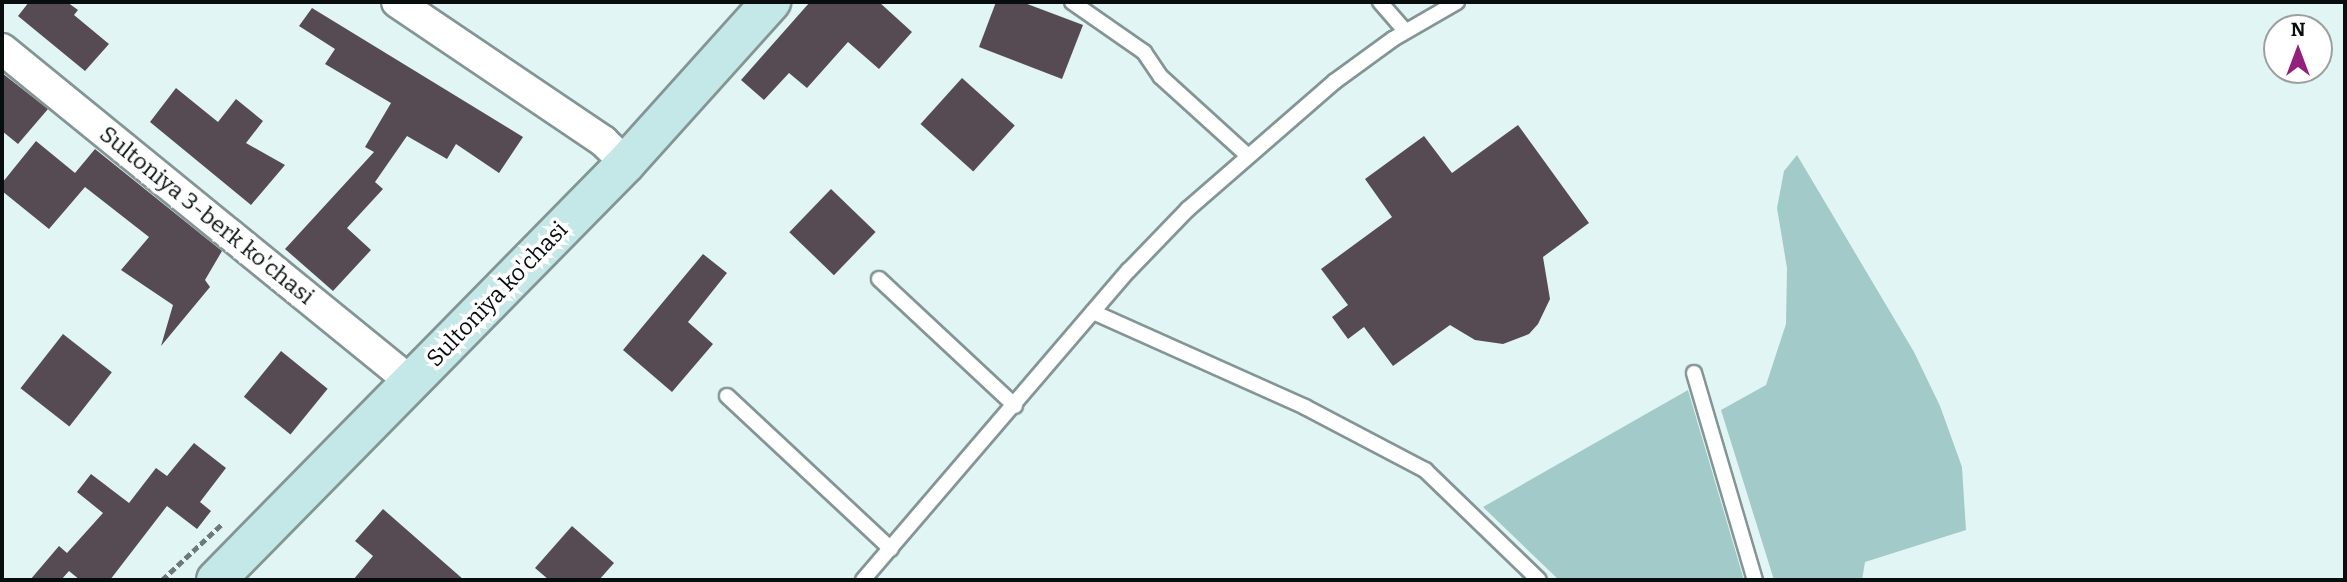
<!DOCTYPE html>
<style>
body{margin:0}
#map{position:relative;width:2347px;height:582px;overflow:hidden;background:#e2f5f5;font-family:Bitter,serif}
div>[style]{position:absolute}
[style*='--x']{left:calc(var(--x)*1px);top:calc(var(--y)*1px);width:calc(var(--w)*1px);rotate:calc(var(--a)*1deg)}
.green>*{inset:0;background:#a2cac9}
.building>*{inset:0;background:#574b53;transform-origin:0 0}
.path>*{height:4.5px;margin-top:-2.25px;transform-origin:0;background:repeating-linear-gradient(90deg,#6d7979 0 7px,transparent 0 10.5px)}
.roads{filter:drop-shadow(2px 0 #839594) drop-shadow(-2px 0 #839594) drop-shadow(0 2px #839594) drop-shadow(0 -2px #839594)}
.lane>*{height:14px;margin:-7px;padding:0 7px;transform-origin:7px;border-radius:7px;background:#fff}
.street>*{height:30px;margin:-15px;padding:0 15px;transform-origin:15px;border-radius:15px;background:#fff}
.secondary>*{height:38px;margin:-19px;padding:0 19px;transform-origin:19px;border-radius:19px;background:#c4e8e8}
span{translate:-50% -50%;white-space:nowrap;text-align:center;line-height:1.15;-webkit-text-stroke:7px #fff;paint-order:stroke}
.street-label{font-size:23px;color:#080e0e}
.frame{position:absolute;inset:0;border:4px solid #080e0e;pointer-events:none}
.north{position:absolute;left:2263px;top:14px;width:70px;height:70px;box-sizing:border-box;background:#fff;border:2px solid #9c9f9f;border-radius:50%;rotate:0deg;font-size:19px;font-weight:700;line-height:28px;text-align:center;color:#080e0e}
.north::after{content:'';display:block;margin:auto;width:24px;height:32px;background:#94207e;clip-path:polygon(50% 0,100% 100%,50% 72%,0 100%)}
</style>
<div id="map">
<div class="green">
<i style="clip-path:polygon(1797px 155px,1914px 352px,1940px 406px,1962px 467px,1966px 530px,1865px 562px,1862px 580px,1774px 580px,1721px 410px,1766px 385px,1786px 324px,1787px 268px,1777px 208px,1784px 171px)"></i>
<i style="clip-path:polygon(1688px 390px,1744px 580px,1559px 580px,1483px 507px)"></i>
</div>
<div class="building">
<i style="clip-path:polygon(29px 2px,67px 2px,78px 10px,74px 15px,109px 44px,85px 71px,18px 16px)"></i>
<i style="clip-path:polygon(810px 2px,879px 2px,912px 32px,879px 69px,848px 42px,807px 88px,789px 73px,764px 100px,741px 80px)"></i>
<i style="clip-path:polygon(996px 2px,1022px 2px,1083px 25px,1062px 79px,979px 47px)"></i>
<i style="clip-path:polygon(312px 8px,523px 137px,499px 173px,456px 144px,447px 159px,407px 136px,375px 182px,383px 189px,347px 228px,371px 250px,333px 291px,285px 249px,374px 152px,365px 147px,391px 103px,325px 64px,335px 49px,299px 26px)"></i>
<i style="clip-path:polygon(2px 73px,48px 109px,18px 144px,2px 131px)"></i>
<i style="left:962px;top:78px;width:71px;height:62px;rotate:42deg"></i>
<i style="clip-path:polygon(176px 88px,218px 122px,236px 99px,263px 121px,246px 143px,285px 165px,251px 205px,150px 122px)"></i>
<i style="clip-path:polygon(1518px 125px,1589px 223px,1543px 257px,1550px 299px,1538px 324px,1529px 334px,1503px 344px,1475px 340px,1450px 325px,1393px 366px,1364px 327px,1348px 339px,1332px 317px,1348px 305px,1321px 269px,1392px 217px,1365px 179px,1424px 136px,1452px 173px)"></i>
<i style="clip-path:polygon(36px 141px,75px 173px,95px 149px,222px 251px,205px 280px,210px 287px,161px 346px,173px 305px,121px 270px,149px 237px,85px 187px,49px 229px,2px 191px,2px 183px)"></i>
<i style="left:831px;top:189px;width:62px;height:60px;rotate:44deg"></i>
<i style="clip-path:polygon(703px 254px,727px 273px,688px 322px,713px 344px,672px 392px,623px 350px)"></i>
<i style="left:63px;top:334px;width:62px;height:69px;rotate:38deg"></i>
<i style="left:281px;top:351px;width:60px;height:59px;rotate:39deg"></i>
<i style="clip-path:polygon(194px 443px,226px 468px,200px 502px,211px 511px,197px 529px,167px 506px,110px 580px,80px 580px,69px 571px,61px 580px,30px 580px,59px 546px,67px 553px,103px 513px,77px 492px,91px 474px,129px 503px,156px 468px,167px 476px)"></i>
<i style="clip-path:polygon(383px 509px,464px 580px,353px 580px,373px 556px,355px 541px)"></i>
<i style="clip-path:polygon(572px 526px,614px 563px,599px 580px,549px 580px,535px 568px)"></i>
</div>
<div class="path">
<i style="--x:162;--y:580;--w:83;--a:-43.1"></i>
</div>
<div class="roads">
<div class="lane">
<i style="--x:1072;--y:2;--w:88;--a:34.8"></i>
<i style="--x:1144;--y:52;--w:30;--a:56"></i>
<i style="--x:1161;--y:77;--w:116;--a:42.2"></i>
<i style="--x:1380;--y:2;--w:38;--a:49"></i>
<i style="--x:879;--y:279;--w:186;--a:43"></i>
<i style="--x:1093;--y:312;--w:232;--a:24.1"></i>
<i style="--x:1305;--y:407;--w:136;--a:27.7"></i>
<i style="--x:1425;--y:470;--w:158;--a:44"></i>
<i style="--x:1694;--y:373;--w:216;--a:73.6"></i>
<i style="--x:727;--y:396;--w:224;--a:43"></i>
<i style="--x:863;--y:580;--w:408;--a:-49.4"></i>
<i style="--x:1129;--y:270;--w:85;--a:-46"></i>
<i style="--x:1188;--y:209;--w:194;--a:-41"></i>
<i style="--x:1334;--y:82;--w:73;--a:-36.1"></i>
<i style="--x:1393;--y:39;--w:74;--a:-30"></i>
</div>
<div class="street">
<i style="--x:397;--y:2;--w:249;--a:34"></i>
<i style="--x:603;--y:141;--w:32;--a:44"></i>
<i style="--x:2;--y:49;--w:527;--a:39.15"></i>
</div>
<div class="secondary">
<i style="--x:216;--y:580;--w:585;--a:-45.48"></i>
<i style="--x:626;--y:163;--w:217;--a:-48"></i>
</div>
</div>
<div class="street-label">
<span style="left:207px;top:215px;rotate:39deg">Sultoniya 3-berk ko'chasi</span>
<span style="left:497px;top:294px;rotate:-46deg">Sultoniya ko'chasi</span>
</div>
<div class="frame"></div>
<div class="north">N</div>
</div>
